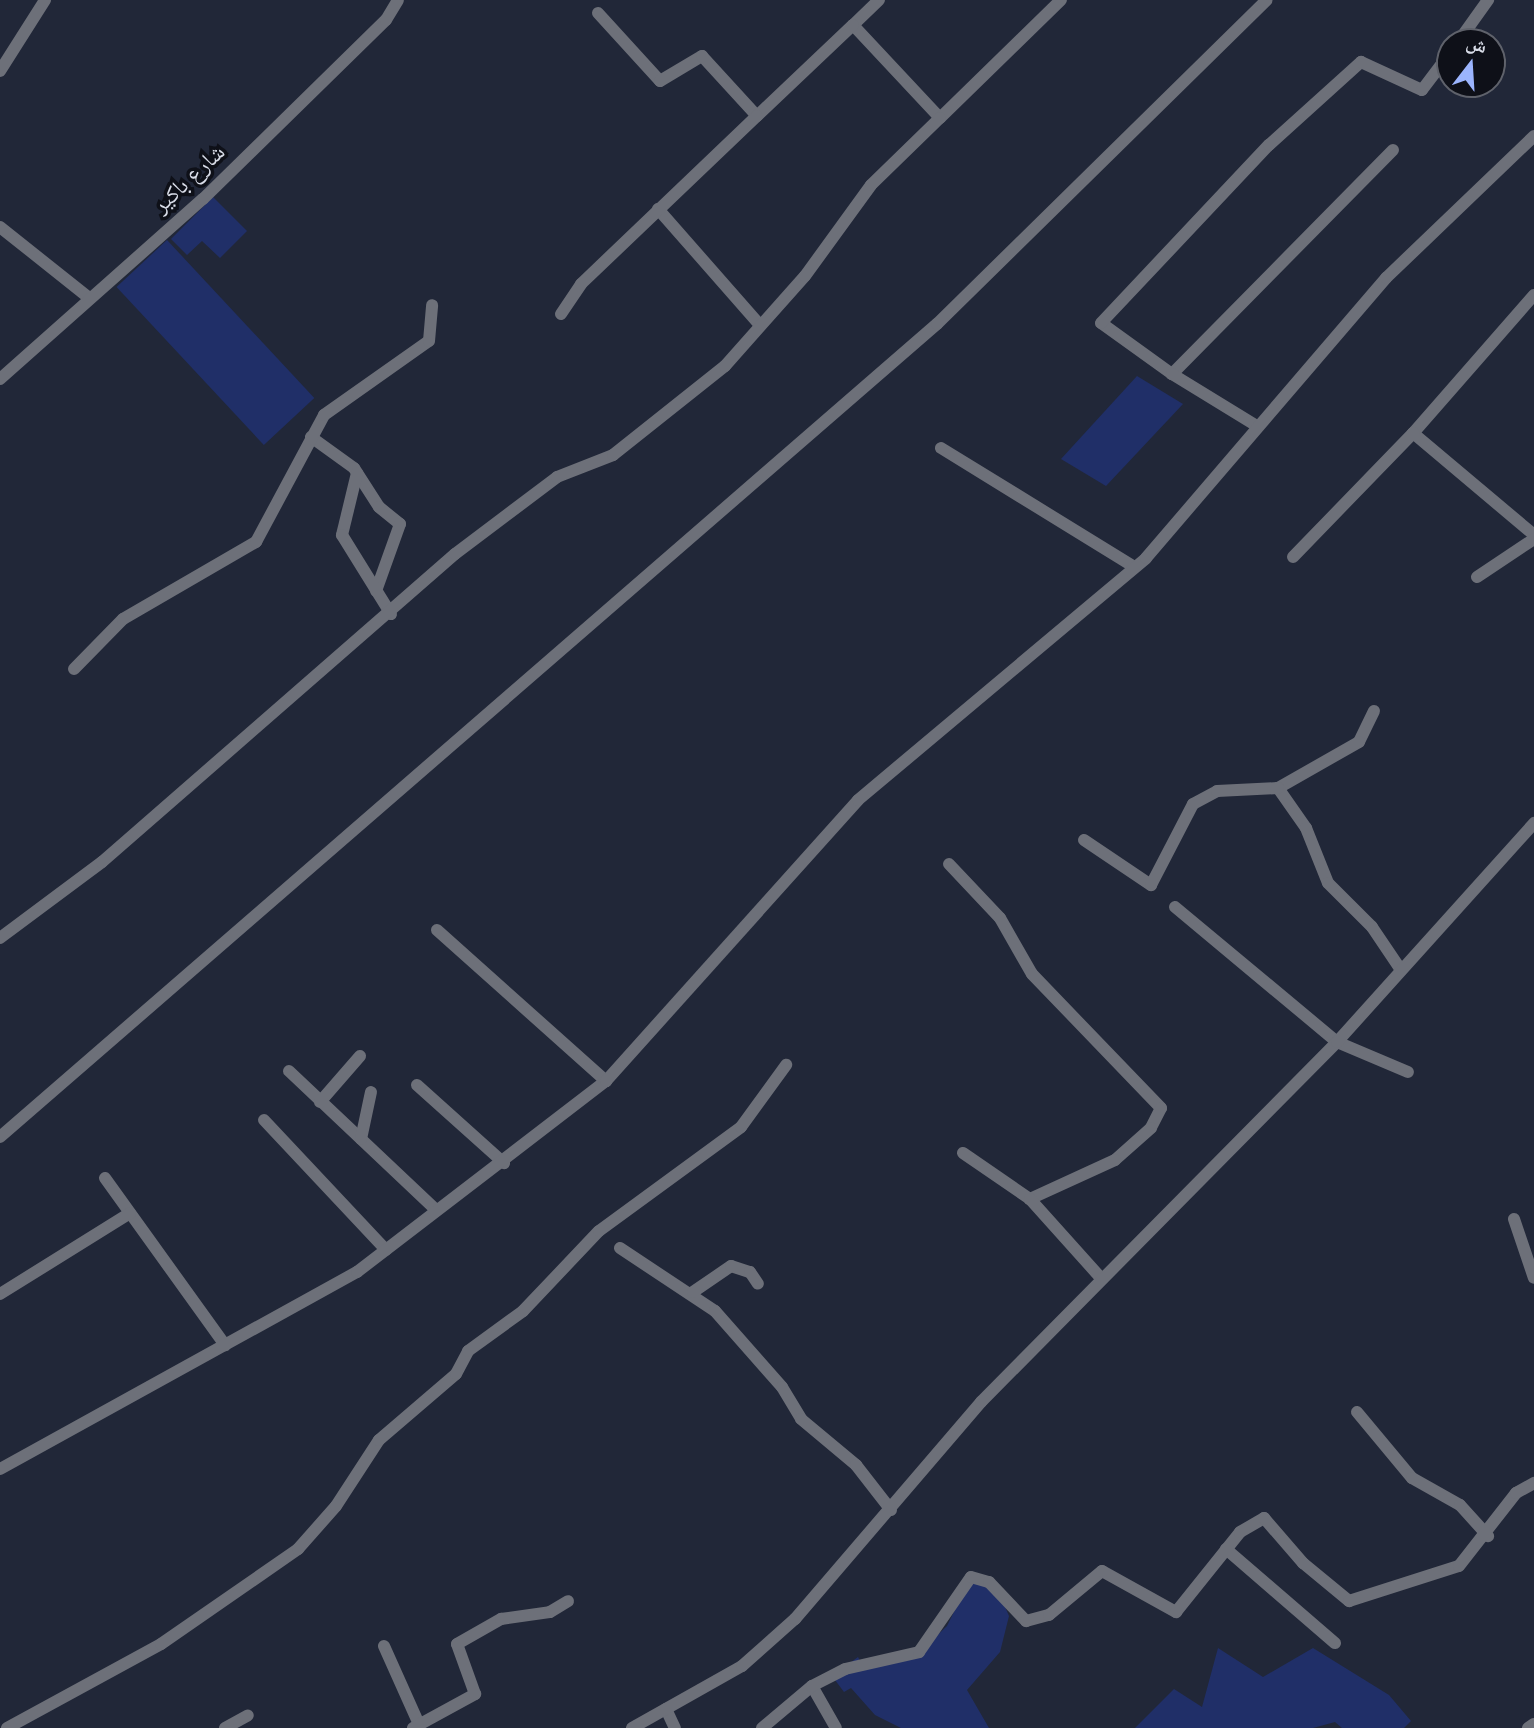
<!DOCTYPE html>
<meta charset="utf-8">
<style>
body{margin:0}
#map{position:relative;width:1534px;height:1728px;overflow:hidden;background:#212738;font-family:Karla,"Noto Naskh Arabic",sans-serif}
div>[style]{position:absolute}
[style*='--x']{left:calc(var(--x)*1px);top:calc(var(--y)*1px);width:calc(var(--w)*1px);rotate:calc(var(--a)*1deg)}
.green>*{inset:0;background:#202f68;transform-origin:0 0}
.minor>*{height:12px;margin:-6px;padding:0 6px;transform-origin:6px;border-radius:6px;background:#6d7079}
span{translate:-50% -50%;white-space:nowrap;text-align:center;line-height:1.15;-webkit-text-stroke:7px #0e1018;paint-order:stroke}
.street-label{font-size:23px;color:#d8dce7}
.north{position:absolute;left:1436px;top:28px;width:70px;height:70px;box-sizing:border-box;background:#0e1018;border:2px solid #5f626b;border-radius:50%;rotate:17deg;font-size:19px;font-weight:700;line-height:28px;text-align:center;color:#d8dce7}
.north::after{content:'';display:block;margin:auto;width:24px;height:32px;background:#9bb4fd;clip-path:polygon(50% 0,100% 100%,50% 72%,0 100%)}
</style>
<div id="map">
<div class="green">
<i style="clip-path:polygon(213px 197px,247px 231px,220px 258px,202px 241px,187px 255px,171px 239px)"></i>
<i style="left:167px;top:240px;width:216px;height:69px;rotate:47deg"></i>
<i style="clip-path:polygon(1137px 376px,1183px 404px,1106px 486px,1061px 459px)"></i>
<i style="clip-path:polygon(971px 1577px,999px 1593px,1009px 1616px,1000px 1652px,967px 1690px,989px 1728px,901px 1728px,875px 1715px,851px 1688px,844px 1692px,832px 1676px,858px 1657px,861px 1663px,928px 1644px,947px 1626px)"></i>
<i style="clip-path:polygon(1218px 1648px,1263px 1677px,1313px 1648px,1389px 1695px,1411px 1721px,1404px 1728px,1342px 1728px,1335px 1722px,1313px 1728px,1135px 1728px,1174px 1689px,1202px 1707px)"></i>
</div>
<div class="minor">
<i style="--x:879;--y:0;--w:36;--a:136"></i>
<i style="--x:853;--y:25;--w:127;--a:46.9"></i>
<i style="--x:940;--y:118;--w:169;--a:-44.3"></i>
<i style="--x:598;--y:13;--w:92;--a:47.6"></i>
<i style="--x:660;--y:81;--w:49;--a:-30.8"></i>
<i style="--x:702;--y:56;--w:81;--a:47.5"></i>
<i style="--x:757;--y:116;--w:132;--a:-43.5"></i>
<i style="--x:1458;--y:42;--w:52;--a:-54.5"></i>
<i style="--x:0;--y:71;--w:84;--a:-57.6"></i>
<i style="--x:1393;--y:150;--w:315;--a:134.6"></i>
<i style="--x:1172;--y:374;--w:87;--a:-144.3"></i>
<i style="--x:1101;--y:323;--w:245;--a:-46.7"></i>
<i style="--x:1269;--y:145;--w:124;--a:-42.1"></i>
<i style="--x:1361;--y:62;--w:67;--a:24.7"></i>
<i style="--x:1422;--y:90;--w:46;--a:-52.9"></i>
<i style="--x:658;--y:209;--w:152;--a:48.7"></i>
<i style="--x:0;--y:227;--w:112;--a:38.5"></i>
<i style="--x:1534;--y:295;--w:184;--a:131.2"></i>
<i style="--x:1413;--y:433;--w:158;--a:40.1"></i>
<i style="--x:561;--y:314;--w:36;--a:-56"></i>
<i style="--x:581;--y:284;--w:243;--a:-43.7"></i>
<i style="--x:1172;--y:374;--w:100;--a:31.5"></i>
<i style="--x:0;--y:379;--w:271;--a:-41.6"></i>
<i style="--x:203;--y:199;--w:256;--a:-44.4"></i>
<i style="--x:386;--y:20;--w:23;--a:-59"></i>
<i style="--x:311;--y:437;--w:53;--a:35.8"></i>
<i style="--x:354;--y:468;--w:46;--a:57.3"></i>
<i style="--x:379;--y:507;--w:27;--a:39"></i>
<i style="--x:400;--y:524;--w:71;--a:109.7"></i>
<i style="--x:941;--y:448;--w:223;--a:31.6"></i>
<i style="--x:357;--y:473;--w:64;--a:103.6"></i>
<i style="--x:342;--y:535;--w:93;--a:58.2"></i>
<i style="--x:1293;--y:557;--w:173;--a:-45.9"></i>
<i style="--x:1477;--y:577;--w:69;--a:-33.7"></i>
<i style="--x:74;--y:669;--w:70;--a:-45.6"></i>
<i style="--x:123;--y:619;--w:154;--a:-30.1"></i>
<i style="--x:256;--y:542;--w:144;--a:-61.8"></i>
<i style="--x:324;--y:415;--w:128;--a:-35.2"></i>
<i style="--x:429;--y:341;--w:36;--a:-85"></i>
<i style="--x:1374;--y:711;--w:34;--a:116"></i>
<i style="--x:1359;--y:742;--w:93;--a:150.4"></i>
<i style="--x:1278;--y:788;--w:49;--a:55"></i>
<i style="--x:1306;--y:828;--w:59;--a:68.2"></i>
<i style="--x:1328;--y:883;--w:62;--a:45"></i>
<i style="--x:1372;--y:927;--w:52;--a:56"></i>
<i style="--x:1084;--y:840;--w:81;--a:33.9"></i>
<i style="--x:1151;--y:885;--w:91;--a:-62.6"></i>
<i style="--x:1193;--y:804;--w:27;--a:-28"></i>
<i style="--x:1217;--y:791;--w:61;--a:-2.8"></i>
<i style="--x:949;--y:864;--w:74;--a:46.6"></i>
<i style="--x:1000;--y:918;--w:64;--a:60.3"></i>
<i style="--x:1032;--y:974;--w:186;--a:46.1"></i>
<i style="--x:1161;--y:1108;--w:22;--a:117"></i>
<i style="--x:1151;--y:1128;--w:48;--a:138.4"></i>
<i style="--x:1115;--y:1160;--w:94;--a:155.4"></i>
<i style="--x:1175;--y:907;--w:211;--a:39.8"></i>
<i style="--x:1337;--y:1042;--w:77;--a:22.9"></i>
<i style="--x:437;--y:930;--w:227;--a:41.8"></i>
<i style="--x:0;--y:938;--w:127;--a:-36.7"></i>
<i style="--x:102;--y:862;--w:468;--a:-41.1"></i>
<i style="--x:455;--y:554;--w:128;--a:-37"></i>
<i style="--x:557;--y:477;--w:60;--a:-21.4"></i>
<i style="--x:613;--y:455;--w:143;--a:-38.5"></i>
<i style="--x:725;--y:366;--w:120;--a:-48.4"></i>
<i style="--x:805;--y:276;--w:112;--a:-54"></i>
<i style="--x:871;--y:185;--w:96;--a:-44.2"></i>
<i style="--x:289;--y:1071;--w:199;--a:43.4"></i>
<i style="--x:417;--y:1085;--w:117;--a:41.9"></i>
<i style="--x:320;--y:1102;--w:61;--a:-49"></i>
<i style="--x:264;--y:1120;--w:178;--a:46.8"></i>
<i style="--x:0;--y:1137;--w:1241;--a:-40.95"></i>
<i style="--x:937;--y:324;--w:462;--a:-44.5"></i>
<i style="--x:361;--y:1139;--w:48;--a:-78"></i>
<i style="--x:963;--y:1153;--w:81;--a:34.5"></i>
<i style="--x:1030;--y:1199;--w:105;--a:48.1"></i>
<i style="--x:105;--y:1178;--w:206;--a:54.3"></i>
<i style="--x:1514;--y:1219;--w:62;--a:71.3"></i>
<i style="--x:620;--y:1248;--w:114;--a:33.6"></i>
<i style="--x:715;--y:1311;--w:101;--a:48.6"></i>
<i style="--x:782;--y:1387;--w:37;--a:59"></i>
<i style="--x:801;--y:1419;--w:72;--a:39.9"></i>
<i style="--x:856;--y:1465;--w:57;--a:52.1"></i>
<i style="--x:693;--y:1292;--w:46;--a:-34.4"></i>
<i style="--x:731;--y:1266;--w:20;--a:18"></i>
<i style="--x:750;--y:1272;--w:14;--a:56"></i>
<i style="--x:0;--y:1294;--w:153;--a:-31.9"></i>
<i style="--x:1357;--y:1412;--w:86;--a:50.2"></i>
<i style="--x:1412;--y:1478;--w:55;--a:29.4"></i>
<i style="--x:1460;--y:1505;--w:42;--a:47.9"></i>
<i style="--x:0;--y:1469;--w:408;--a:-28.9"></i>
<i style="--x:357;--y:1272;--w:314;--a:-37.5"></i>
<i style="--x:606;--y:1081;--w:377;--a:-48.1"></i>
<i style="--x:858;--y:800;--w:376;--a:-40"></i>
<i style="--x:1146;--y:558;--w:369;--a:-49.4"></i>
<i style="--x:1386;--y:278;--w:205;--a:-43.8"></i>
<i style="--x:1226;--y:1549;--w:144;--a:40.8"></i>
<i style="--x:384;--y:1646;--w:83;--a:65.9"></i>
<i style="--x:812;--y:1686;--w:48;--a:60.3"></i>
<i style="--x:666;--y:1709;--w:21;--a:65"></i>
<i style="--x:7;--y:1728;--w:175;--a:-28.6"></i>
<i style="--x:161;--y:1644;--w:167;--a:-34.7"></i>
<i style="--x:298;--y:1549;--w:57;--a:-48.5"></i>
<i style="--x:336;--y:1506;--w:79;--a:-56.9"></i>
<i style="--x:379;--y:1440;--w:101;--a:-40.6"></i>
<i style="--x:456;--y:1374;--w:26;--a:-62"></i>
<i style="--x:468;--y:1351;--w:68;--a:-36"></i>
<i style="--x:523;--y:1311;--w:110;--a:-46.5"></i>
<i style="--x:599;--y:1231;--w:176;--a:-36.2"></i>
<i style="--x:741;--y:1127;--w:77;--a:-54"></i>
<i style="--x:225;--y:1728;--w:26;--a:-29"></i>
<i style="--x:413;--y:1728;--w:71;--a:-28.7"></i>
<i style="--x:475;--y:1694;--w:53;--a:-109.8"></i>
<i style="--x:457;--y:1644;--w:51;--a:-29.6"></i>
<i style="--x:501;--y:1619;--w:49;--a:-8.1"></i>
<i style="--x:550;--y:1612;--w:21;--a:-31"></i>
<i style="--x:632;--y:1728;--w:126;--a:-29.4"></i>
<i style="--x:742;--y:1666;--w:71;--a:-41.6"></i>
<i style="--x:795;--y:1619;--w:286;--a:-49.4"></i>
<i style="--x:981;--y:1402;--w:506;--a:-45.32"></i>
<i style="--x:1337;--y:1042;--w:295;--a:-48"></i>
<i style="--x:762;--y:1728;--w:65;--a:-40"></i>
<i style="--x:812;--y:1686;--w:37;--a:-27"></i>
<i style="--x:845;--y:1669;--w:76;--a:-12.9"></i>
<i style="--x:919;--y:1652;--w:91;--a:-55.3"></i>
<i style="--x:971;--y:1577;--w:19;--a:16"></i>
<i style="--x:989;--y:1582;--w:54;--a:46.5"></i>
<i style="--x:1026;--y:1621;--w:24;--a:-15"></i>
<i style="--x:1049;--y:1615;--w:69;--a:-39.7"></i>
<i style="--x:1102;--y:1571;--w:85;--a:29"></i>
<i style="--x:1176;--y:1612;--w:102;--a:-51.3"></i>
<i style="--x:1240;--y:1532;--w:28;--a:-30"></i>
<i style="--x:1264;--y:1518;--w:60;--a:49.1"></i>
<i style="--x:1303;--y:1563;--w:60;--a:39.6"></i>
<i style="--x:1349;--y:1601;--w:115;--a:-17.7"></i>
<i style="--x:1459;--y:1566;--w:93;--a:-52"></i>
<i style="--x:1516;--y:1493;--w:21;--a:-29"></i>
<i style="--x:1528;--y:1728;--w:7;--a:-34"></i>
</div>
<div class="street-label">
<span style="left:189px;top:179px;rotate:-43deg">شارع باكير</span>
</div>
<div class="north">ش</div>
</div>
